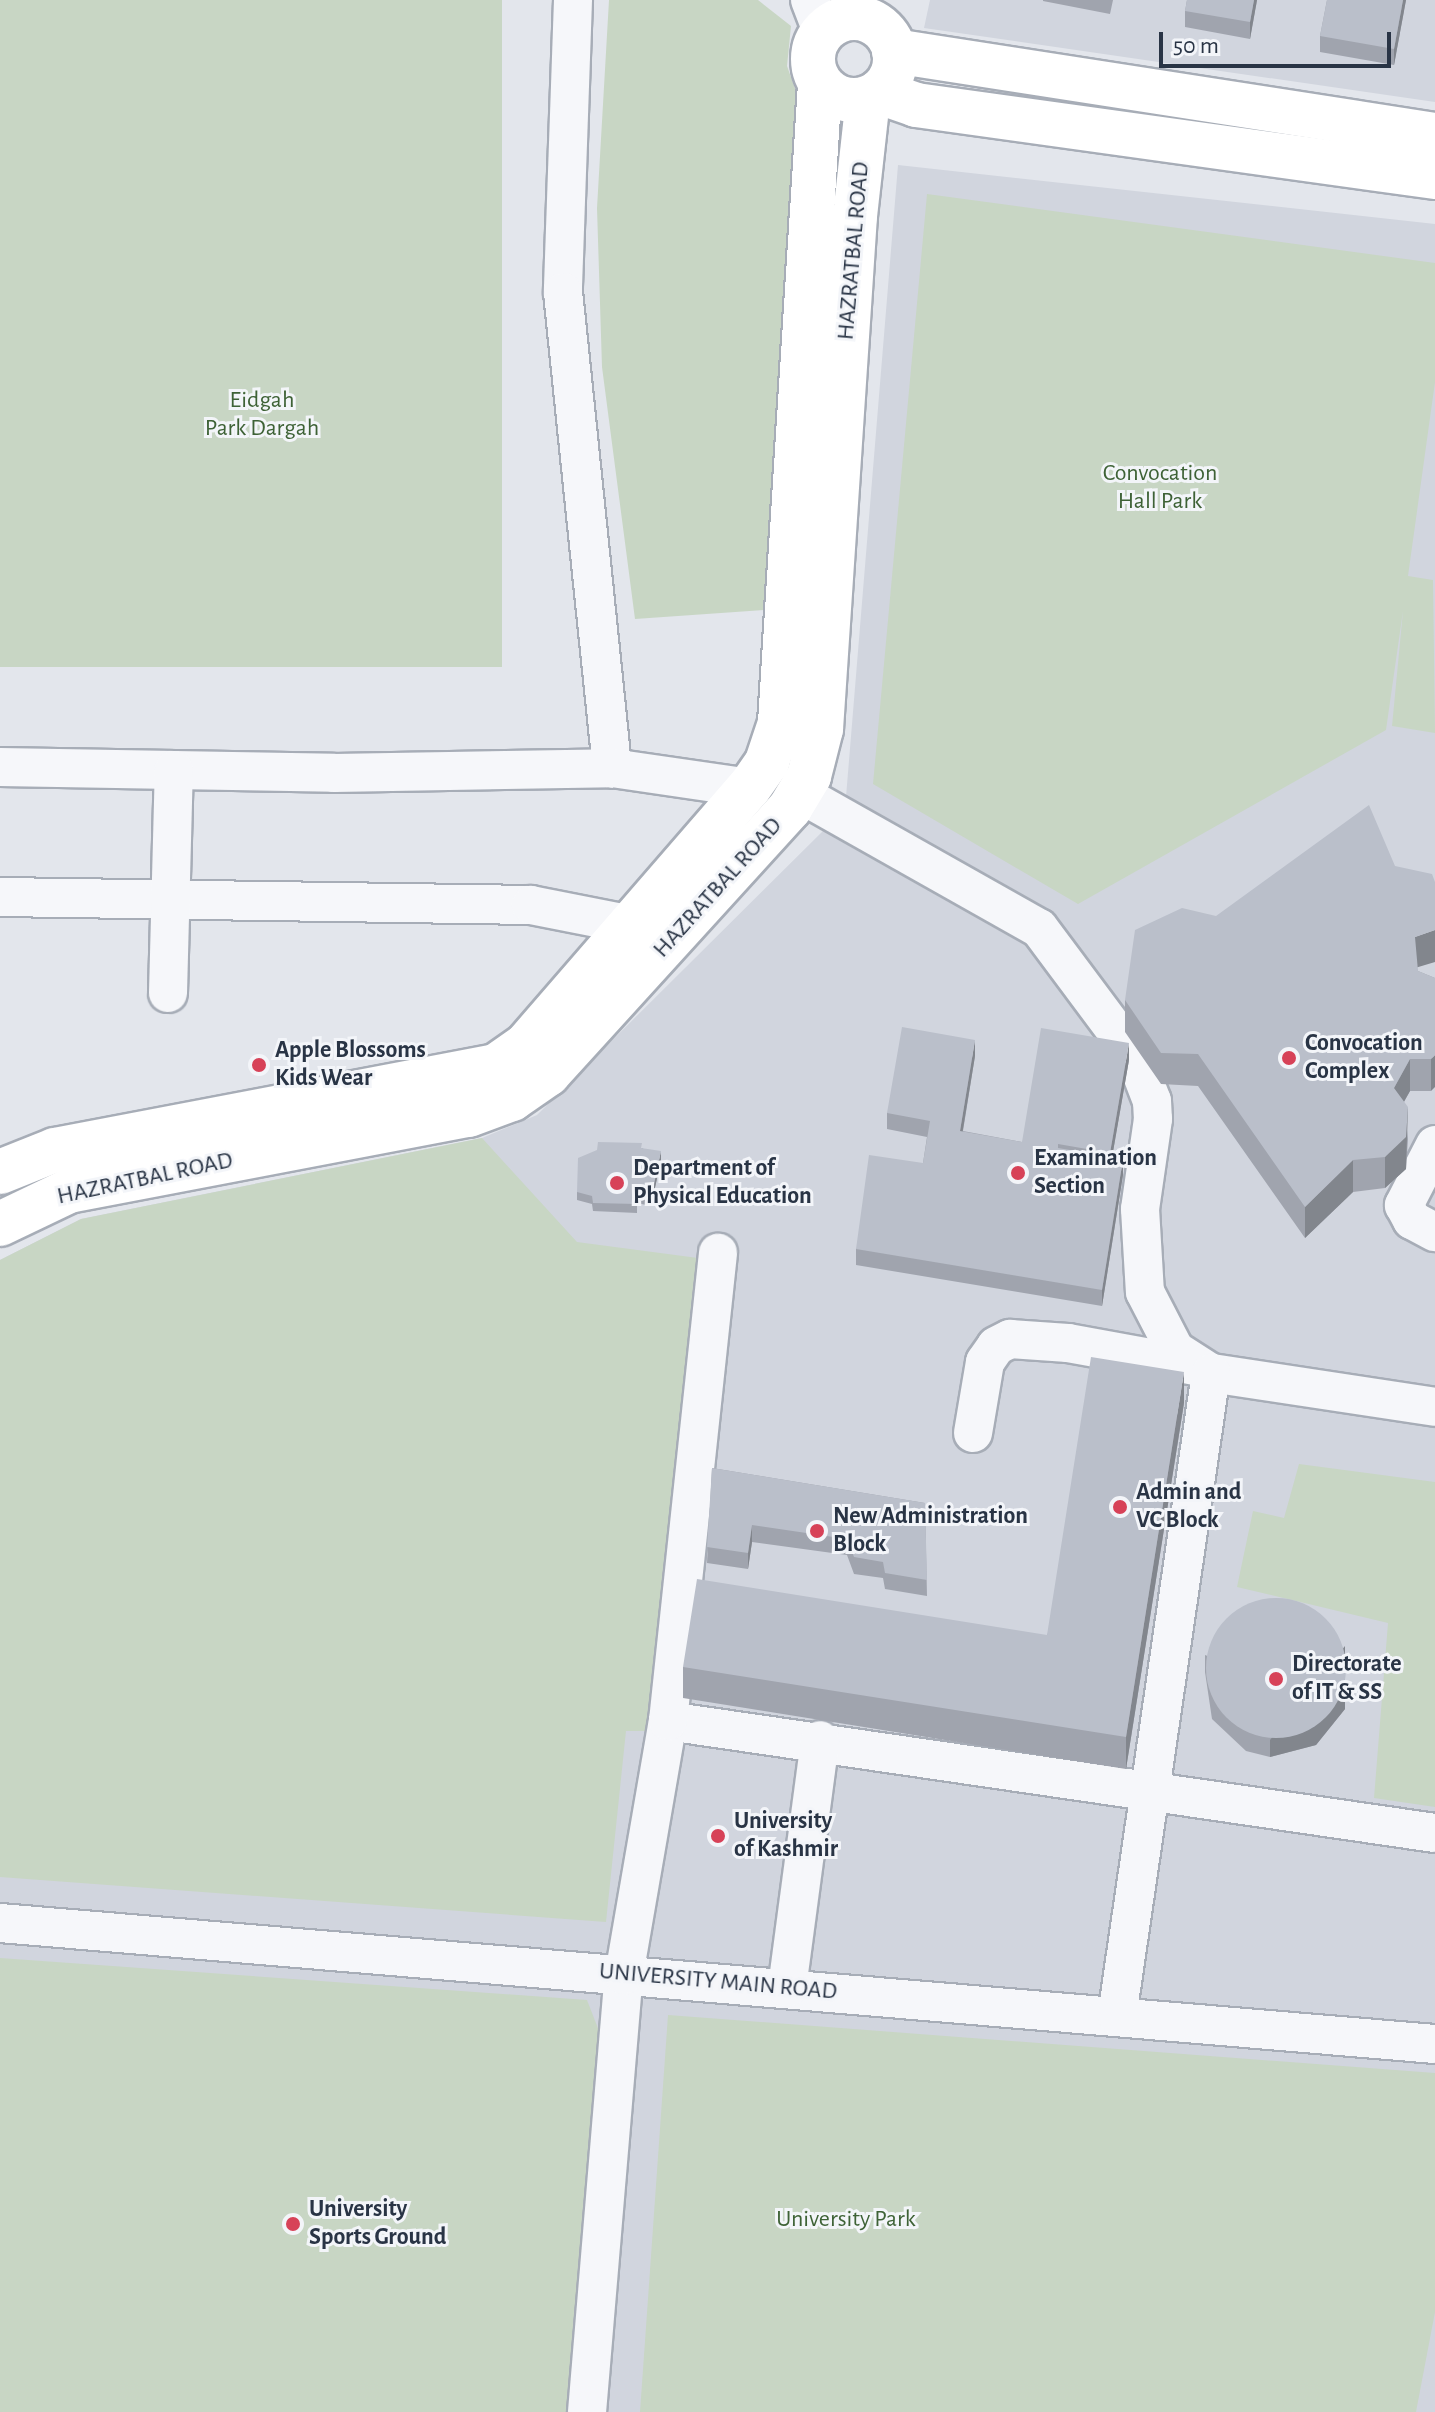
<!DOCTYPE html>
<style>
body{margin:0}
#map{position:relative;width:1435px;height:2412px;overflow:hidden;background:#e3e6ec;font-family:"Alegreya Sans",sans-serif}
div>[style]{position:absolute}
[style*='--x']{left:calc(var(--x)*1px);top:calc(var(--y)*1px);width:calc(var(--w)*1px);rotate:calc(var(--a)*1deg)}
.built>*{inset:0;background:#d1d5de}
.green>*{inset:0;background:#c8d6c4;transform-origin:0 0}
.roads{filter:drop-shadow(2px 0 #a7adb7) drop-shadow(-2px 0 #a7adb7) drop-shadow(0 2px #a7adb7) drop-shadow(0 -2px #a7adb7)}
.minor>*{height:38px;margin:-19px;padding:0 19px;transform-origin:19px;border-radius:19px;background:#f6f7fa}
.major>*{height:44px;margin:-22px;padding:0 22px;transform-origin:22px;border-radius:22px;background:#fff}
.major>.ring{margin:-22px;padding:0;box-sizing:content-box;background:none;border:44px solid #fff;border-radius:50%}
.wall>*{inset:0;background:#a0a4ae}
.shaded-wall>*{inset:0;background:#82868d}
.building>*{inset:0;background:#babfca}
.round{border-radius:50%}
.dots>*{width:22px;height:22px;translate:-50% -50%;box-sizing:border-box;border:4px solid #f3f5f9;border-radius:50%}
span{translate:-50% -50%;white-space:nowrap;text-align:center;line-height:1.15;-webkit-text-stroke:6px #f3f5f9;paint-order:stroke}
.street-label{font-size:24px;color:#293445}
.park-label{font-size:24px;color:#3e6236}
.poi-label{font-size:24px;color:#293445;font-weight:700}
.left{translate:0 -50%;text-align:left}
.scale{position:absolute;left:1159px;top:32px;width:232px;height:36px;box-sizing:border-box;border:4px solid #293445;border-top:0;padding-left:10px;font-size:24px;line-height:28px;white-space:nowrap;color:#293445;-webkit-text-stroke:6px #f3f5f9;paint-order:stroke}
</style>
<div id="map">
<div class="built">
<i style="clip-path:polygon(930px 0,1435px 0,1435px 102px,924px 28px)"></i>
<i style="clip-path:polygon(898px 165px,1435px 224px,1435px 2412px,0 2412px,0 1260px,81px 1219px,482px 1138px,537px 1115px,824px 830px,846px 797px)"></i>
</div>
<div class="green">
<i style="left:0;top:0;width:502px;height:667px"></i>
<i style="clip-path:polygon(609px 0,758px 0,791px 26px,787px 66px,798px 97px,764px 610px,635px 619px,602px 367px,597px 208px)"></i>
<i style="clip-path:polygon(927px 194px,1435px 263px,1435px 382px,1408px 576px,1433px 580px,1435px 733px,1392px 726px,1403px 611px,1386px 730px,1078px 904px,873px 784px)"></i>
<i style="clip-path:polygon(482px 1138px,577px 1242px,698px 1258px,650px 1731px,626px 1731px,606px 1922px,0 1877px,0 1260px,81px 1219px)"></i>
<i style="clip-path:polygon(1299px 1464px,1435px 1482px,1435px 1807px,1374px 1798px,1388px 1623px,1237px 1587px,1253px 1511px,1284px 1518px)"></i>
<i style="clip-path:polygon(0 1958px,587px 2000px,601px 2036px,573px 2412px,0 2412px)"></i>
<i style="clip-path:polygon(668px 2015px,1435px 2073px,1435px 2312px,1416px 2412px,640px 2412px)"></i>
</div>
<div class="roads">
<div class="minor">
<i style="--x:573;--y:0;--w:292;--a:92"></i>
<i style="--x:563;--y:292;--w:479;--a:84.1"></i>
<i style="--x:810;--y:0;--w:34;--a:69"></i>
<i style="--x:0;--y:767;--w:334;--a:1"></i>
<i style="--x:334;--y:773;--w:278;--a:-1"></i>
<i style="--x:612;--y:768;--w:138;--a:8.3"></i>
<i style="--x:799;--y:793;--w:275;--a:29.4"></i>
<i style="--x:1039;--y:928;--w:161;--a:53.3"></i>
<i style="--x:1135;--y:1057;--w:47;--a:68.9"></i>
<i style="--x:1152;--y:1101;--w:18;--a:87"></i>
<i style="--x:1153;--y:1119;--w:91;--a:98.2"></i>
<i style="--x:1140;--y:1209;--w:83;--a:86.6"></i>
<i style="--x:1145;--y:1292;--w:65;--a:62.7"></i>
<i style="--x:1175;--y:1350;--w:43;--a:32.6"></i>
<i style="--x:1211;--y:1373;--w:227;--a:8.6"></i>
<i style="--x:0;--y:897;--w:531;--a:0.86"></i>
<i style="--x:531;--y:905;--w:103;--a:11.2"></i>
<i style="--x:168;--y:993;--w:223;--a:-88.5"></i>
<i style="--x:1435;--y:1145;--w:68;--a:117.3"></i>
<i style="--x:1404;--y:1205;--w:17;--a:62"></i>
<i style="--x:1412;--y:1220;--w:26;--a:28"></i>
<i style="--x:973;--y:1433;--w:72;--a:-80.4"></i>
<i style="--x:985;--y:1362;--w:19;--a:-55"></i>
<i style="--x:996;--y:1346;--w:16;--a:-27"></i>
<i style="--x:1010;--y:1339;--w:58;--a:3.9"></i>
<i style="--x:1068;--y:1343;--w:128;--a:10.3"></i>
<i style="--x:668;--y:1721;--w:775;--a:8.31"></i>
<i style="--x:0;--y:1923;--w:1440;--a:4.82"></i>
<i style="--x:787;--y:1988;--w:250;--a:-82.4"></i>
<i style="--x:1117;--y:2016;--w:650;--a:-81.68"></i>
<i style="--x:587;--y:2412;--w:439;--a:-85.2"></i>
<i style="--x:624;--y:1975;--w:258;--a:-80.2"></i>
<i style="--x:668;--y:1721;--w:471;--a:-83.9"></i>
</div>
<div class="major">
<i class="ring" style="left:813px;top:18px;width:38px;height:38px"></i>
<i style="--x:894;--y:51;--w:547;--a:8.83"></i>
<i style="--x:879;--y:92;--w:39;--a:19"></i>
<i style="--x:916;--y:105;--w:524;--a:7.9"></i>
<i style="--x:0;--y:1172;--w:59;--a:-21.8"></i>
<i style="--x:55;--y:1150;--w:449;--a:-10.8"></i>
<i style="--x:496;--y:1066;--w:37;--a:-35"></i>
<i style="--x:526;--y:1045;--w:340;--a:-49.1"></i>
<i style="--x:749;--y:788;--w:32;--a:-55"></i>
<i style="--x:767;--y:762;--w:41;--a:-71.6"></i>
<i style="--x:780;--y:723;--w:640;--a:-86.42"></i>
<i style="--x:0;--y:1224;--w:76;--a:-25.6"></i>
<i style="--x:69;--y:1191;--w:407;--a:-10.8"></i>
<i style="--x:469;--y:1115;--w:46;--a:-20.4"></i>
<i style="--x:512;--y:1099;--w:44;--a:-34.8"></i>
<i style="--x:548;--y:1074;--w:360;--a:-47.7"></i>
<i style="--x:790;--y:808;--w:37;--a:-59"></i>
<i style="--x:809;--y:776;--w:49;--a:-75.7"></i>
<i style="--x:821;--y:729;--w:514;--a:-86.21"></i>
<i style="--x:855;--y:216;--w:119;--a:-83.7"></i>
</div>
</div>
<div class="wall">
<i style="clip-path:polygon(1043px 0,1113px 0,1110px 14px,1043px 1px)"></i>
<i style="clip-path:polygon(1187px 0,1257px 0,1250px 39px,1185px 27px,1185px 11px)"></i>
<i style="clip-path:polygon(1327px 0,1406px 0,1394px 65px,1320px 52px,1320px 36px)"></i>
<i style="clip-path:polygon(1417px 968px,1418px 971px,1435px 978px,1431px 1091px,1410px 1091px,1404px 1102px,1408px 1139px,1406px 1169px,1385px 1188px,1353px 1192px,1305px 1238px,1198px 1086px,1161px 1084px,1125px 1032px,1125px 1000px)"></i>
<i style="clip-path:polygon(975px 1056px,963px 1131px,1022px 1142px,1129px 1060px,1112px 1157px,1123px 1175px,1102px 1306px,856px 1265px,856px 1249px,923px 1163px,927px 1137px,887px 1129px,887px 1113px)"></i>
<i style="clip-path:polygon(642px 1148px,661px 1160px,651px 1206px,637px 1203px,637px 1213px,593px 1211px,592px 1204px,577px 1200px,577px 1192px)"></i>
<i style="clip-path:polygon(1184px 1403px,1126px 1769px,683px 1698px,683px 1667px,1047px 1635px)"></i>
<i style="clip-path:polygon(712px 1468px,925px 1503px,927px 1596px,885px 1589px,883px 1578px,854px 1574px,847px 1555px,752px 1542px,748px 1569px,707px 1563px)"></i>
<i style="clip-path:polygon(1205px 1655px,1345px 1709px,1316px 1745px,1270px 1757px,1246px 1751px,1212px 1719px,1205px 1672px)"></i>
</div>
<div class="shaded-wall">
<i style="clip-path:polygon(1254px 0,1257px 0,1250px 39px,1250px 22px)"></i>
<i style="clip-path:polygon(1403px 0,1406px 0,1394px 65px,1394px 49px)"></i>
<i style="clip-path:polygon(1435px 930px,1435px 962px,1415px 968px,1415px 937px)"></i>
<i style="clip-path:polygon(975px 1040px,975px 1056px,960px 1147px,960px 1131px)"></i>
<i style="clip-path:polygon(1129px 1043px,1129px 1060px,1110px 1169px,1110px 1153px)"></i>
<i style="clip-path:polygon(1435px 1055px,1435px 1087px,1431px 1091px,1431px 1059px)"></i>
<i style="clip-path:polygon(1410px 1059px,1410px 1091px,1394px 1119px,1394px 1088px)"></i>
<i style="clip-path:polygon(1408px 1107px,1406px 1169px,1385px 1188px,1385px 1157px)"></i>
<i style="clip-path:polygon(661px 1151px,661px 1160px,651px 1206px,651px 1198px)"></i>
<i style="clip-path:polygon(1123px 1159px,1123px 1175px,1102px 1306px,1102px 1290px)"></i>
<i style="clip-path:polygon(1353px 1160px,1353px 1192px,1305px 1238px,1305px 1207px)"></i>
<i style="clip-path:polygon(1184px 1372px,1184px 1403px,1126px 1769px,1126px 1737px)"></i>
<i style="clip-path:polygon(752px 1525px,752px 1542px,748px 1569px,748px 1553px)"></i>
<i style="clip-path:polygon(1345px 1646px,1345px 1709px,1316px 1745px,1270px 1757px,1270px 1740px)"></i>
</div>
<div class="building">
<i style="clip-path:polygon(1187px 0,1254px 0,1250px 22px,1185px 11px)"></i>
<i style="clip-path:polygon(1327px 0,1403px 0,1394px 49px,1320px 36px)"></i>
<i style="clip-path:polygon(1369px 805px,1395px 866px,1432px 874px,1435px 882px,1435px 930px,1415px 937px,1418px 971px,1435px 978px,1435px 1055px,1431px 1059px,1410px 1059px,1394px 1088px,1408px 1107px,1406px 1137px,1385px 1157px,1353px 1160px,1305px 1207px,1198px 1054px,1161px 1053px,1125px 1000px,1135px 930px,1182px 908px,1216px 916px)"></i>
<i style="clip-path:polygon(902px 1027px,975px 1040px,960px 1131px,1022px 1142px,1041px 1028px,1129px 1043px,1110px 1153px,1058px 1144px,1058px 1148px,1123px 1159px,1102px 1290px,856px 1249px,869px 1155px,923px 1163px,930px 1121px,887px 1113px)"></i>
<i style="clip-path:polygon(598px 1142px,642px 1143px,641px 1148px,661px 1151px,651px 1198px,637px 1194px,637px 1204px,593px 1203px,592px 1196px,577px 1192px,578px 1158px,597px 1150px)"></i>
<i style="clip-path:polygon(1091px 1357px,1184px 1372px,1126px 1737px,683px 1667px,697px 1579px,1047px 1635px)"></i>
<i style="clip-path:polygon(712px 1468px,925px 1503px,927px 1580px,885px 1573px,883px 1562px,854px 1557px,847px 1539px,752px 1525px,748px 1553px,707px 1547px)"></i>
<i class="round" style="left:1206px;top:1598px;width:140px;height:140px"></i>
</div>
<div class="dots">
<i style="left:1289px;top:1058px;background:#d74258"></i>
<i style="left:259px;top:1065px;background:#d74258"></i>
<i style="left:1018px;top:1173px;background:#d74258"></i>
<i style="left:617px;top:1183px;background:#d74258"></i>
<i style="left:1120px;top:1507px;background:#d74258"></i>
<i style="left:817px;top:1531px;background:#d74258"></i>
<i style="left:1276px;top:1679px;background:#d74258"></i>
<i style="left:718px;top:1836px;background:#d74258"></i>
<i style="left:293px;top:2224px;background:#d74258"></i>
</div>
<div class="street-label">
<span style="left:854px;top:251px;rotate:-85deg">HAZRATBAL ROAD</span>
<span style="left:718px;top:888px;rotate:-48deg">HAZRATBAL ROAD</span>
<span style="left:145px;top:1179px;rotate:-12deg">HAZRATBAL ROAD</span>
<span style="left:718px;top:1982px;rotate:5deg">UNIVERSITY MAIN ROAD</span>
</div>
<div class="park-label">
<span style="left:262px;top:415px">Eidgah<br>Park Dargah</span>
<span style="left:1160px;top:488px">Convocation<br>Hall Park</span>
<span style="left:846px;top:2220px">University Park</span>
</div>
<div class="poi-label">
<span class="left" style="left:1305px;top:1058px">Convocation<br>Complex</span>
<span class="left" style="left:275px;top:1065px">Apple Blossoms<br>Kids Wear</span>
<span class="left" style="left:1034px;top:1173px">Examination<br>Section</span>
<span class="left" style="left:633px;top:1183px">Department of<br>Physical Education</span>
<span class="left" style="left:1136px;top:1507px">Admin and<br>VC Block</span>
<span class="left" style="left:833px;top:1531px">New Administration<br>Block</span>
<span class="left" style="left:1292px;top:1679px">Directorate<br>of IT &amp; SS</span>
<span class="left" style="left:734px;top:1836px">University<br>of Kashmir</span>
<span class="left" style="left:309px;top:2224px">University<br>Sports Ground</span>
</div>
<div class="scale">50 m</div>
</div>
